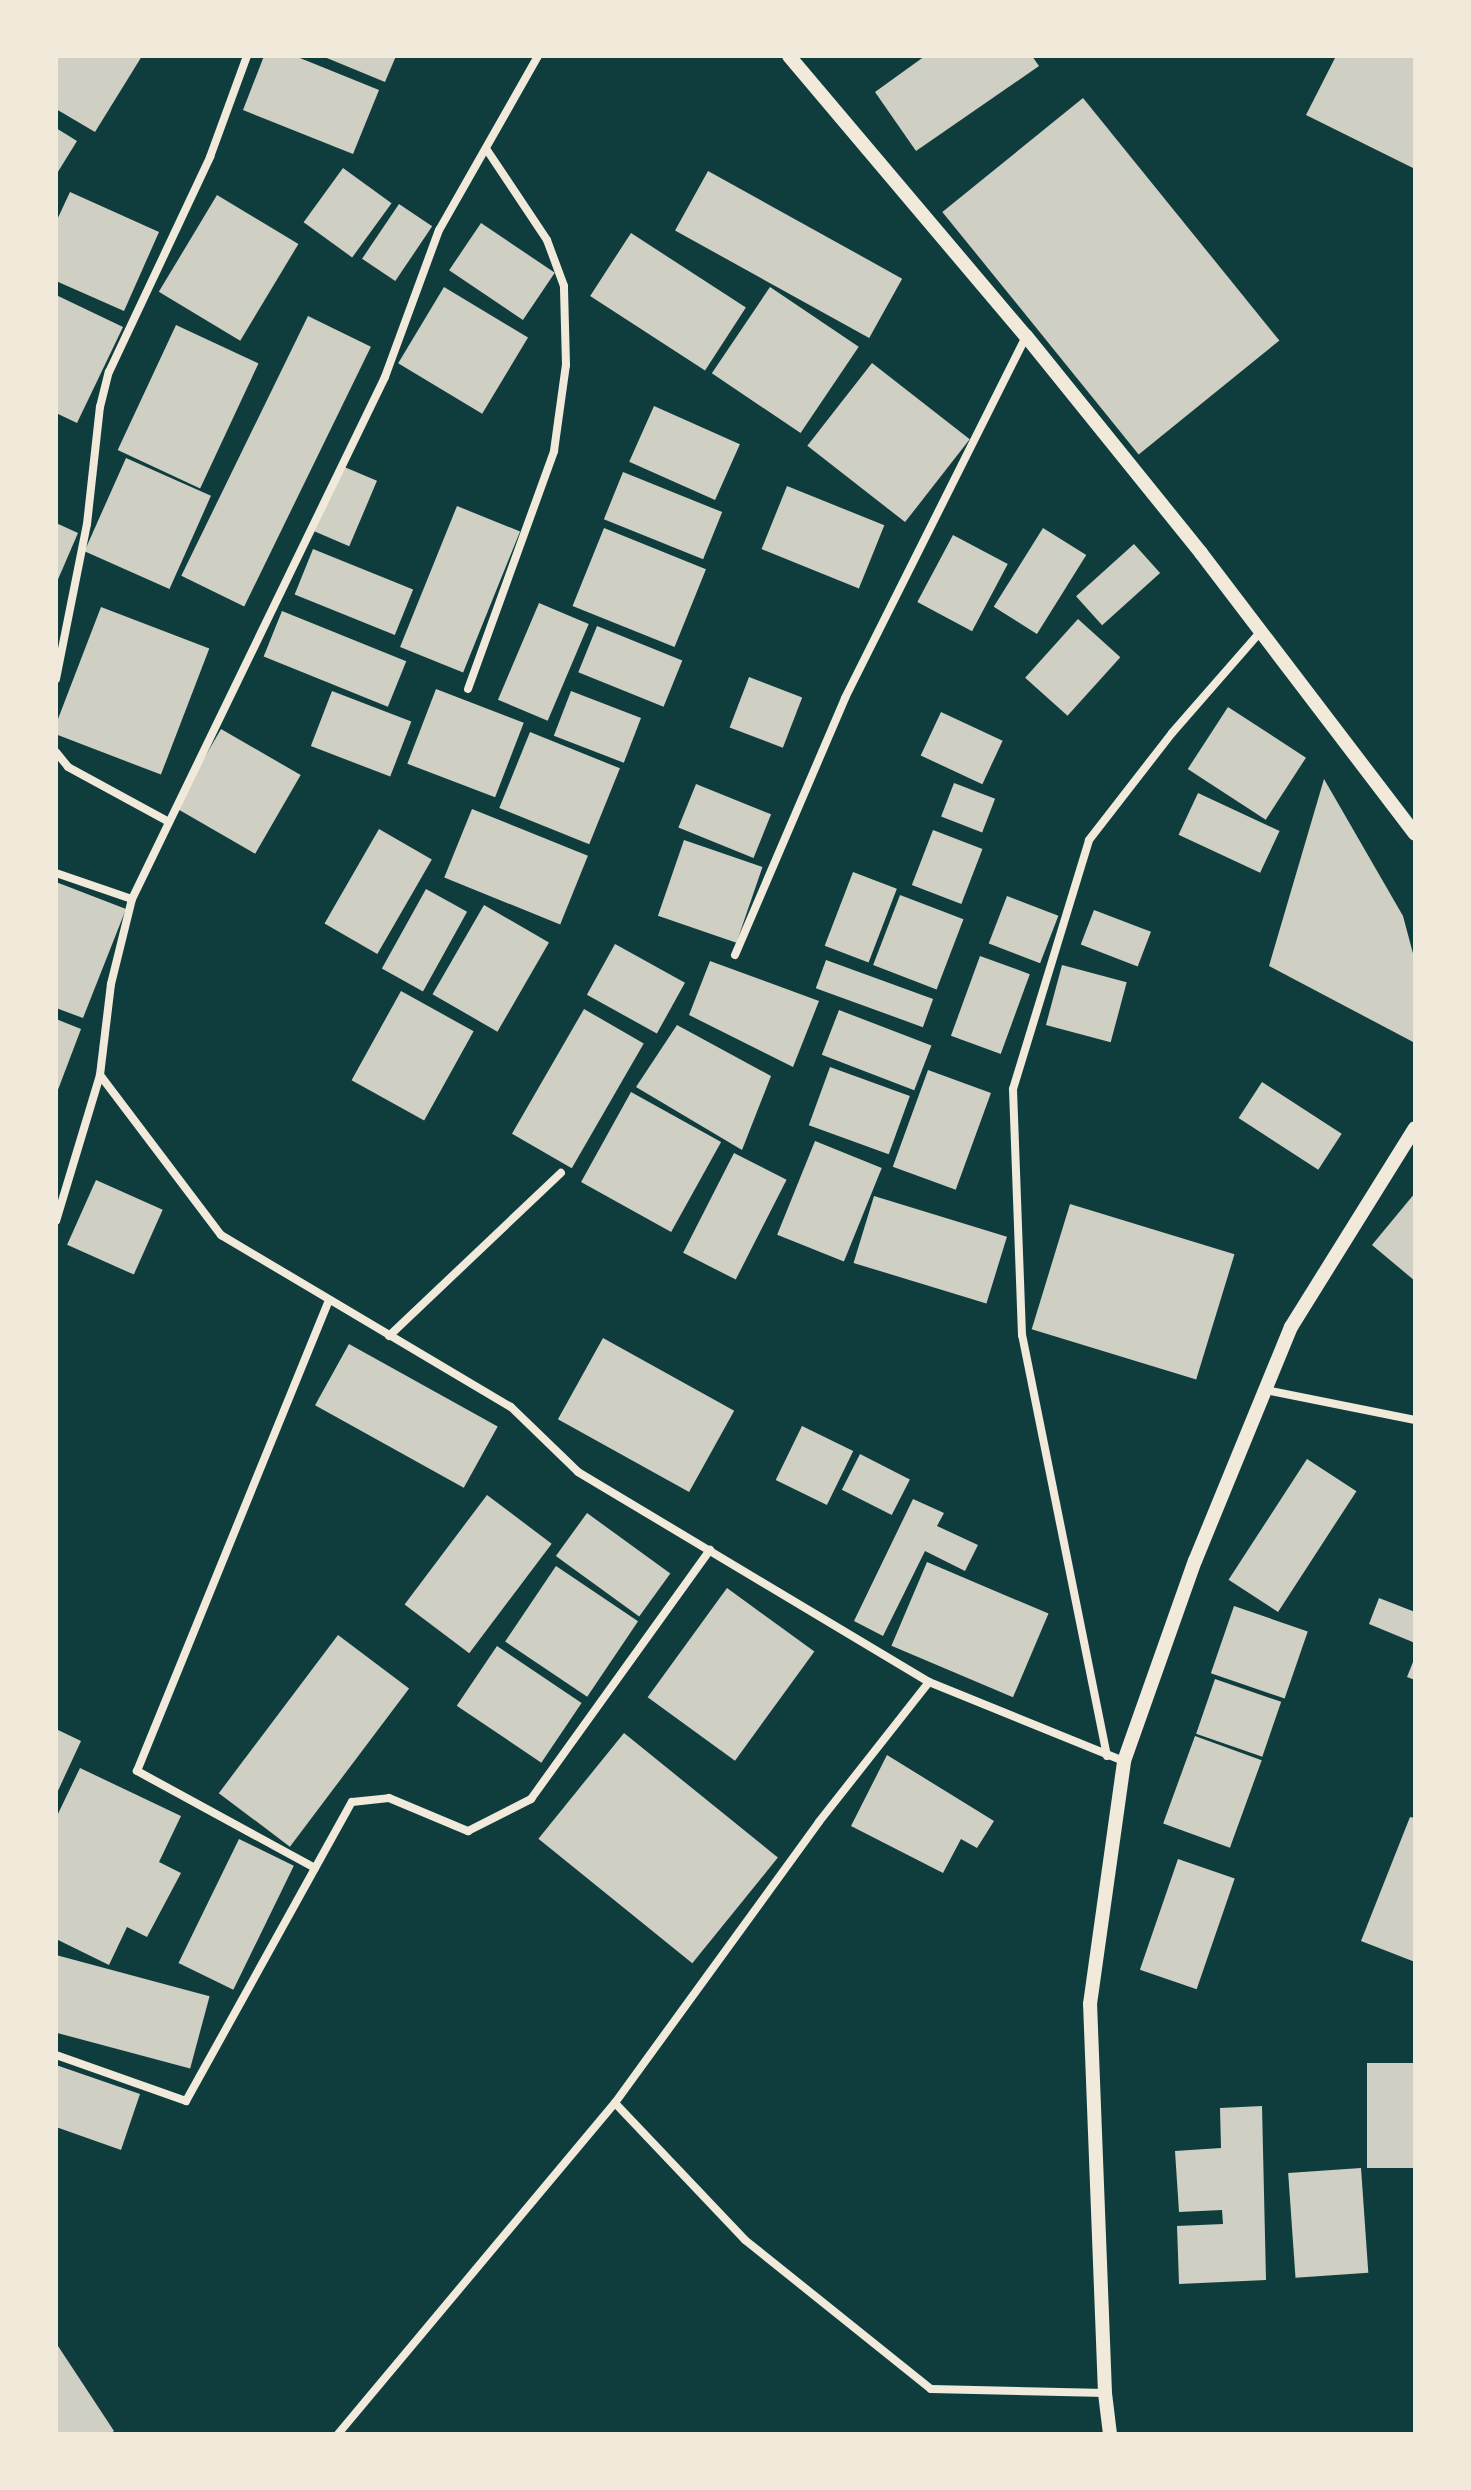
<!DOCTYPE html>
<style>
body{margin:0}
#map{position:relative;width:1471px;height:2490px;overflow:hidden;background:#0f3d3e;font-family:Helvetica,sans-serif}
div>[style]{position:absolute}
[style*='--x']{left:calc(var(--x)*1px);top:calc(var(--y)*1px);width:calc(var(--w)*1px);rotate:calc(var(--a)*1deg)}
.building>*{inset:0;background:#cfcfc3;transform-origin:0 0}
.minor>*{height:8px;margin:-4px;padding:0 4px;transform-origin:4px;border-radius:4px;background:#f1e9da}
.tertiary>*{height:14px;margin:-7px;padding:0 7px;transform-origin:7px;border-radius:7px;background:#f1e9da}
span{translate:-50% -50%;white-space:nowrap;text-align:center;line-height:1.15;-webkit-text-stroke:7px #f1e9da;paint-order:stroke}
.frame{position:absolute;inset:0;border:58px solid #f1e9da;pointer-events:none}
</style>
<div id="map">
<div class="building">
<i style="clip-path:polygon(56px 56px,142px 56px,95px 132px,56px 109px)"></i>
<i style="clip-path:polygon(264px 56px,295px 56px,379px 90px,353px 154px,243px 110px)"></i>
<i style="clip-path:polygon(322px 56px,396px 56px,385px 82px)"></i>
<i style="clip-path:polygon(925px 56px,1032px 56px,1039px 66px,916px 151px,875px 92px)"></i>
<i style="clip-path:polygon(1336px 56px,1415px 56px,1415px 169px,1306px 115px)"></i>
<i style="left:1083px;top:98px;width:312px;height:181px;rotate:51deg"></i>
<i style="clip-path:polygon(56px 128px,77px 141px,56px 175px)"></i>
<i style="left:343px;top:168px;width:60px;height:67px;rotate:36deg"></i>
<i style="left:708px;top:171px;width:222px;height:68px;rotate:29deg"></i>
<i style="clip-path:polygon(70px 192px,159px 232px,124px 311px,56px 281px,56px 222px)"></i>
<i style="left:217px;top:195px;width:95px;height:113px;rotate:31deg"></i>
<i style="left:399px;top:204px;width:40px;height:66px;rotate:34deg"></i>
<i style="left:481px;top:223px;width:89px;height:57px;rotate:34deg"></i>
<i style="left:631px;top:233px;width:137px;height:75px;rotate:33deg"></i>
<i style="left:444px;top:287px;width:98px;height:89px;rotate:31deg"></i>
<i style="left:770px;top:287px;width:107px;height:104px;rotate:34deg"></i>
<i style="clip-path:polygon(56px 295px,123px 327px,77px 423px,56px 413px)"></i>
<i style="left:308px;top:316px;width:70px;height:289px;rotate:26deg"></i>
<i style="left:176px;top:325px;width:91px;height:138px;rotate:25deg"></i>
<i style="left:872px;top:363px;width:124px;height:105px;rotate:38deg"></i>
<i style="left:654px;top:406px;width:94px;height:61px;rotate:24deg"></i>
<i style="left:126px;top:458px;width:93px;height:102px;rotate:24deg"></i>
<i style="left:342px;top:466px;width:38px;height:71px;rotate:23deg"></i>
<i style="left:623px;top:472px;width:107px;height:51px;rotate:22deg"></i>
<i style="left:787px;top:486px;width:105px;height:68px;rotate:22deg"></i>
<i style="left:457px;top:506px;width:68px;height:152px;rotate:22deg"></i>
<i style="clip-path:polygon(56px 523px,78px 533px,56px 584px)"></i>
<i style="left:604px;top:528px;width:110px;height:84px;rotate:22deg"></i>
<i style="left:1043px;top:528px;width:51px;height:93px;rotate:32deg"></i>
<i style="left:953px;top:535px;width:62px;height:76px;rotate:28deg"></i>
<i style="left:1134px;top:544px;width:39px;height:78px;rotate:48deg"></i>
<i style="left:313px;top:549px;width:108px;height:49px;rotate:22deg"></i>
<i style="left:539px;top:603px;width:54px;height:105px;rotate:23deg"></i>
<i style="left:101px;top:607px;width:116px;height:135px;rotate:21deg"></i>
<i style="left:282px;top:611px;width:134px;height:49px;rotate:22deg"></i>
<i style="left:1078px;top:619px;width:57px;height:79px;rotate:42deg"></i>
<i style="left:597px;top:626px;width:92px;height:50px;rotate:22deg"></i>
<i style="left:749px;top:677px;width:57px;height:54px;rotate:21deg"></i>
<i style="left:436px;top:689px;width:94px;height:80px;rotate:21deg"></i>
<i style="left:332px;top:691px;width:85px;height:59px;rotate:21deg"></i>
<i style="left:571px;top:691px;width:75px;height:48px;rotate:21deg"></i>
<i style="left:1228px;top:707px;width:93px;height:74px;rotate:33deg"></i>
<i style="left:941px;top:712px;width:68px;height:48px;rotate:25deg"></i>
<i style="left:221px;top:729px;width:92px;height:91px;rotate:30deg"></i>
<i style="left:530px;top:732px;width:97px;height:82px;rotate:22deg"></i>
<i style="clip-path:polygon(1324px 779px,1403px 916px,1415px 961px,1415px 1043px,1269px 966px)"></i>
<i style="left:954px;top:783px;width:44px;height:36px;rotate:21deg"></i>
<i style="left:696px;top:784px;width:81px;height:47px;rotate:22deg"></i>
<i style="left:1198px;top:793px;width:90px;height:46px;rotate:25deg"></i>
<i style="left:472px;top:809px;width:125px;height:74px;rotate:22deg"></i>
<i style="left:379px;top:829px;width:61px;height:109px;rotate:30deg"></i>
<i style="left:933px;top:830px;width:53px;height:59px;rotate:21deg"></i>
<i style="left:684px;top:840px;width:83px;height:80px;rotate:19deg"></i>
<i style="left:853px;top:872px;width:47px;height:79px;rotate:21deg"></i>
<i style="clip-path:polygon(56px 882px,126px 909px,83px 1018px,56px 1008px)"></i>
<i style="left:426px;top:889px;width:47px;height:91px;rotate:29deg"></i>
<i style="left:900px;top:895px;width:68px;height:75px;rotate:21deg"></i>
<i style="left:1007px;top:896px;width:55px;height:51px;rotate:21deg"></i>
<i style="left:484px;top:905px;width:75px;height:103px;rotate:30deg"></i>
<i style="left:1094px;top:910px;width:61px;height:37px;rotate:21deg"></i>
<i style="left:615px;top:944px;width:80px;height:58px;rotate:29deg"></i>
<i style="left:980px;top:956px;width:53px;height:85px;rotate:20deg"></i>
<i style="left:826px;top:960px;width:114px;height:30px;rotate:20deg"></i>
<i style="clip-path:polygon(710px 961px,819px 1001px,793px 1067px,689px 1015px)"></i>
<i style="left:1062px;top:965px;width:67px;height:62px;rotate:15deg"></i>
<i style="left:401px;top:991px;width:83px;height:102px;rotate:29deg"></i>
<i style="left:584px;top:1009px;width:69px;height:144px;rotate:30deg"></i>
<i style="left:839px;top:1010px;width:99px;height:48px;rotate:21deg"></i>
<i style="clip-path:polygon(56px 1019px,81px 1029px,56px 1095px)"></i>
<i style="clip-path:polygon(677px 1025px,771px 1076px,742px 1150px,636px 1087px)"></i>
<i style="left:830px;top:1067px;width:85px;height:62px;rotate:20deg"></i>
<i style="left:928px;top:1070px;width:67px;height:103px;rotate:20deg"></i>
<i style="left:1262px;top:1082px;width:95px;height:43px;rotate:33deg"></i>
<i style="left:631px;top:1092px;width:103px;height:103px;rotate:29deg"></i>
<i style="left:815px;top:1141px;width:72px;height:101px;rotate:22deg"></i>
<i style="left:734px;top:1153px;width:59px;height:112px;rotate:27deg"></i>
<i style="left:96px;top:1180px;width:73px;height:71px;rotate:24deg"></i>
<i style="clip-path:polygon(1415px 1193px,1415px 1281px,1372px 1245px)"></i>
<i style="left:874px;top:1196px;width:139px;height:70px;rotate:17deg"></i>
<i style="left:1070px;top:1204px;width:172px;height:131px;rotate:17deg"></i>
<i style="left:603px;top:1338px;width:150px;height:93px;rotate:29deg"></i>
<i style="left:349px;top:1344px;width:170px;height:70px;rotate:29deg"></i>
<i style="left:802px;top:1426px;width:57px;height:60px;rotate:26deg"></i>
<i style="left:860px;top:1454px;width:56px;height:40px;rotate:27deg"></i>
<i style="left:1307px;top:1459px;width:59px;height:144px;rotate:33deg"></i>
<i style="left:487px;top:1495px;width:81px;height:137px;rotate:37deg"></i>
<i style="clip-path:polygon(913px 1499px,944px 1513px,937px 1526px,978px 1545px,965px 1571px,925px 1551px,883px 1636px,854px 1621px)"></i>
<i style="left:587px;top:1513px;width:103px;height:53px;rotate:36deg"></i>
<i style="left:927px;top:1562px;width:132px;height:91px;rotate:23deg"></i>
<i style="left:556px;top:1566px;width:99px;height:91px;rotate:34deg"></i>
<i style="left:727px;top:1588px;width:108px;height:135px;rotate:36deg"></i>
<i style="clip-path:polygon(1379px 1598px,1415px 1612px,1415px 1643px,1369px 1624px)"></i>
<i style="left:1234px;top:1606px;width:78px;height:71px;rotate:19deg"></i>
<i style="left:338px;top:1635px;width:89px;height:198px;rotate:37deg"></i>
<i style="left:497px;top:1646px;width:102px;height:72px;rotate:34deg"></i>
<i style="clip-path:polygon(1415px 1657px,1415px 1680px,1407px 1677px)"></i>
<i style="left:1215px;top:1679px;width:70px;height:58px;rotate:19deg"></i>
<i style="clip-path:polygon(56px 1729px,81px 1741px,56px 1795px)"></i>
<i style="left:624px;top:1733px;width:198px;height:136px;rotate:39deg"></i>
<i style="left:1195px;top:1736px;width:71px;height:93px;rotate:20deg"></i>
<i style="clip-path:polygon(887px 1755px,994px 1821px,977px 1848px,961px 1839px,943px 1873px,851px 1826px)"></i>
<i style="clip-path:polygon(80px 1768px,181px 1816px,159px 1862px,181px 1873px,147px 1937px,127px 1927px,109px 1965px,56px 1939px,56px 1818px)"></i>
<i style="clip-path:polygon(1410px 1817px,1415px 1818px,1415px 1962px,1361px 1941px)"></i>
<i style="left:239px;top:1839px;width:61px;height:138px;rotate:26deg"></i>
<i style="left:1178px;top:1859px;width:60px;height:117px;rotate:19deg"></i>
<i style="left:56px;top:1955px;width:159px;height:75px;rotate:15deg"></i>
<i style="left:1415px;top:2063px;width:105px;height:48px;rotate:90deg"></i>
<i style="clip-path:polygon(56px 2065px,140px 2094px,121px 2150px,56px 2127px)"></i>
<i style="clip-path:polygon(1262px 2106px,1266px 2280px,1179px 2284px,1177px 2226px,1223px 2224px,1222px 2210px,1179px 2212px,1175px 2151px,1221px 2148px,1220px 2108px)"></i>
<i style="left:1361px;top:2168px;width:105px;height:73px;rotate:86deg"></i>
<i style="clip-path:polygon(58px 2346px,114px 2431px,110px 2434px,56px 2434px)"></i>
</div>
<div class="minor">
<i style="--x:538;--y:56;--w:200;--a:119.6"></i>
<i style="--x:439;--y:230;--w:157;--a:110.2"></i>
<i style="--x:385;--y:377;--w:580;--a:115.86"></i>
<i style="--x:132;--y:899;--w:88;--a:103.9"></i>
<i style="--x:111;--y:984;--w:92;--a:96.9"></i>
<i style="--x:100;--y:1075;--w:201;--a:52.9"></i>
<i style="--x:221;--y:1235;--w:337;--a:30.7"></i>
<i style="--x:511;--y:1407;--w:93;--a:44.1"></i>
<i style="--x:578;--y:1472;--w:409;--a:30.9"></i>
<i style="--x:929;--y:1682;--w:210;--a:22.1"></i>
<i style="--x:56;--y:679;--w:158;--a:-78.7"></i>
<i style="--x:87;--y:524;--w:118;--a:-83.7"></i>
<i style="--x:100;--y:407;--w:36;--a:-76"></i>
<i style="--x:109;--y:372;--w:238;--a:-64.8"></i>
<i style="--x:210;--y:157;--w:108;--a:-69.9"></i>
<i style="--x:468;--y:689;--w:253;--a:-70.1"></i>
<i style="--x:554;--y:451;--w:87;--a:-82.1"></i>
<i style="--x:566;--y:365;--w:79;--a:-91.5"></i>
<i style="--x:564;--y:286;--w:49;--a:-110.3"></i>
<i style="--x:547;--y:240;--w:108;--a:-123.7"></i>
<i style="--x:56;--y:752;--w:19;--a:51"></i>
<i style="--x:68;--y:767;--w:113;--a:28.6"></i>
<i style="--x:56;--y:873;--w:80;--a:18.9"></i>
<i style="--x:735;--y:955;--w:280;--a:-66.8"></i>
<i style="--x:845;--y:698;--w:405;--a:-63.4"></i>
<i style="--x:56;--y:1221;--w:152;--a:-73.2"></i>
<i style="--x:389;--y:1336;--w:237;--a:-43.5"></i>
<i style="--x:1266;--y:1390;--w:152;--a:11.4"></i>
<i style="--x:929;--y:1682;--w:178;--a:128.2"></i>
<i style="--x:819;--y:1822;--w:347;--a:126"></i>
<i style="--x:615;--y:2103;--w:189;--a:46.5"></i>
<i style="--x:745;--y:2240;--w:238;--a:38.7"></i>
<i style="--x:931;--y:2389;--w:174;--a:1.3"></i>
<i style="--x:1107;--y:1756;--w:429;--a:-101.4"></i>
<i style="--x:1022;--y:1335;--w:246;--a:-92.1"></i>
<i style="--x:1013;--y:1089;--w:260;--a:-73"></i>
<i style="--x:1089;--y:840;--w:135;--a:-52.2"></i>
<i style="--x:1172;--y:733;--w:135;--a:-48.9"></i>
<i style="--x:315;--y:1868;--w:203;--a:-151.4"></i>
<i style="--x:137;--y:1771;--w:509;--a:-67.82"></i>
<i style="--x:56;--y:2055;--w:138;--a:19.5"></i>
<i style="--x:186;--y:2101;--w:342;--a:-61"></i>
<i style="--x:352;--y:1802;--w:37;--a:-6"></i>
<i style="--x:389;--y:1798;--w:86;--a:22.7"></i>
<i style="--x:468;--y:1831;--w:71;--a:-26.9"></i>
<i style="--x:531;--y:1799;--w:307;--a:-54.3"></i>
<i style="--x:338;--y:2434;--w:432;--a:-50.1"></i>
</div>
<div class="tertiary">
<i style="--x:789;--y:56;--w:367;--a:49.8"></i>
<i style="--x:1026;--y:336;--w:279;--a:51.1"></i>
<i style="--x:1201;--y:553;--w:353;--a:52.7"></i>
<i style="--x:1110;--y:2434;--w:41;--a:-97"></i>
<i style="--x:1105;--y:2393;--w:389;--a:-92.2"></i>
<i style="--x:1090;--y:2004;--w:245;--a:-82"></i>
<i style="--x:1124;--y:1761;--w:212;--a:-70.5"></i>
<i style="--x:1195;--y:1561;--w:253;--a:-67.7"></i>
<i style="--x:1291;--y:1327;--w:234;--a:-58.1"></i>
</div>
<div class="frame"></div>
</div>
